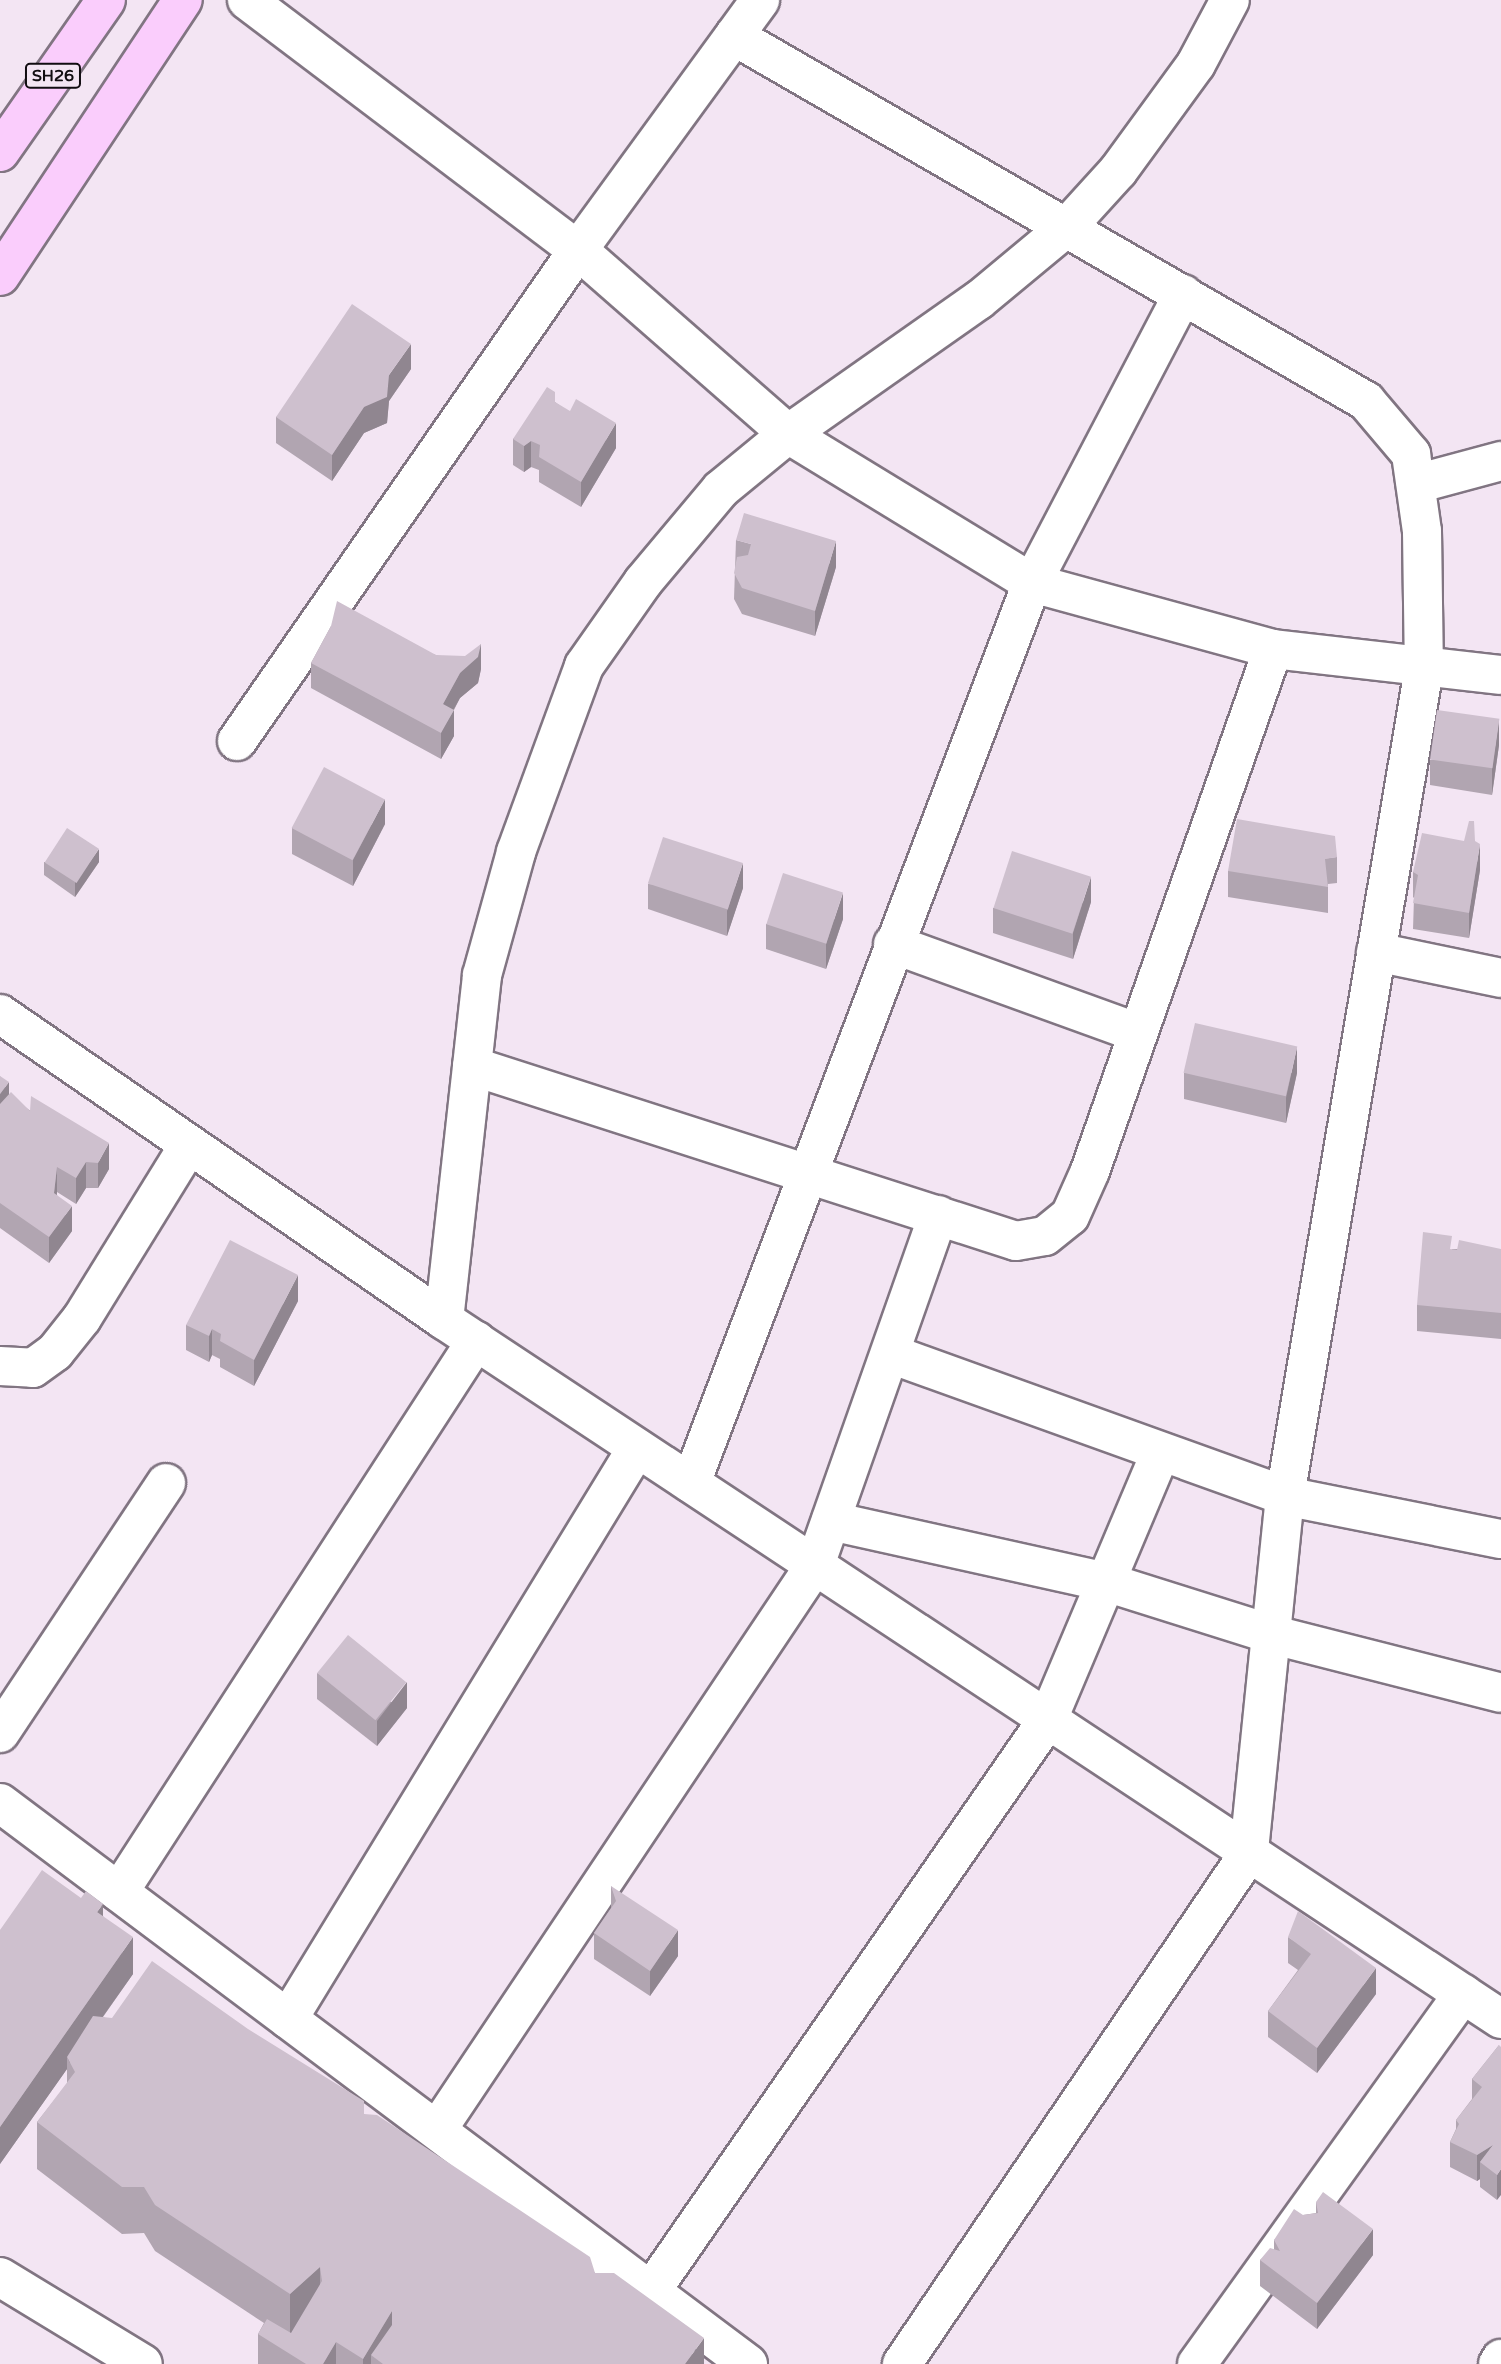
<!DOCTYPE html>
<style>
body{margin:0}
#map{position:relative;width:1501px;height:2364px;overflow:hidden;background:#f3e5f3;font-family:"Varela Round",sans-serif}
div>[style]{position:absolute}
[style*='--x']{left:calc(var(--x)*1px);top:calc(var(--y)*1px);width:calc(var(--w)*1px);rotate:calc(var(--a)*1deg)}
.roads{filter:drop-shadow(2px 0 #817582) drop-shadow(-2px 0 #817582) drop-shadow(0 2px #817582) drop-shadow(0 -2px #817582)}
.street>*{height:38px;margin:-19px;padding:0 19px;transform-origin:19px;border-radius:19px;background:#fff}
.primary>*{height:38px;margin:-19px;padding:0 19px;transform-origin:19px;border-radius:19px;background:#facdfc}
.wall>*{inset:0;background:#b1a5b1}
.shaded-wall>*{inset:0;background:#908690}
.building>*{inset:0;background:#cec0ce;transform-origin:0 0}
span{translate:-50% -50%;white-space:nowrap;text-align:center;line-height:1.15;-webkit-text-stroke:5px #f3e5f3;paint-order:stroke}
.shield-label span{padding:2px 5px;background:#f3e5f3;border:2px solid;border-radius:5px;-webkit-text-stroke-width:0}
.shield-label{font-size:16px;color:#110d11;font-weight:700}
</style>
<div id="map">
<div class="roads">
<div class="street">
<i style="--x:247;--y:0;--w:415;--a:37.1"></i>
<i style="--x:578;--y:250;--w:279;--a:41.2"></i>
<i style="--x:788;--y:434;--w:286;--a:31.4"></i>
<i style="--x:1032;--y:583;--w:250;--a:15.3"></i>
<i style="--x:1273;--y:649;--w:229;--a:6.5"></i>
<i style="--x:734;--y:36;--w:730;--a:30.01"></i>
<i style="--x:1366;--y:401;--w:70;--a:49.7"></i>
<i style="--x:1411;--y:454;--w:78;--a:81.9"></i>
<i style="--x:1422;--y:531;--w:138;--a:89.2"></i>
<i style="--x:1424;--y:669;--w:839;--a:99.54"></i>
<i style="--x:1285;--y:1496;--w:359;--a:95.8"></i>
<i style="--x:1249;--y:1853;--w:618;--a:124.18"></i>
<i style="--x:1416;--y:484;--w:88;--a:-15.1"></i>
<i style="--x:237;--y:741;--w:598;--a:-55.22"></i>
<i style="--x:578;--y:250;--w:309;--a:-53.9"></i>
<i style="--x:893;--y:944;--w:258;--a:19.9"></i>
<i style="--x:1376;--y:952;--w:128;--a:11.7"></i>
<i style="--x:0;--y:1014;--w:539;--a:34.57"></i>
<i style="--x:444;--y:1320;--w:1267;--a:33.48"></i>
<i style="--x:472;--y:1066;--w:571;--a:17.83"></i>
<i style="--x:1016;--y:1241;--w:29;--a:-10"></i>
<i style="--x:1045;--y:1236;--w:32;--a:-39"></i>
<i style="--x:1070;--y:1216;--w:49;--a:-66"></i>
<i style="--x:1090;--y:1171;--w:553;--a:-70.68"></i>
<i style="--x:444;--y:1320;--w:347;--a:-83.7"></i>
<i style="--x:482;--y:975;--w:128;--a:-74.5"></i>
<i style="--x:516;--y:852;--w:198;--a:-69.9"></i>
<i style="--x:584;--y:666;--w:103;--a:-54.9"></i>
<i style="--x:643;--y:582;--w:121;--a:-50"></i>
<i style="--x:721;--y:489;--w:87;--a:-39.4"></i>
<i style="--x:788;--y:434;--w:233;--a:-35.1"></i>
<i style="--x:979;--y:300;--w:114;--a:-39.7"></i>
<i style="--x:1067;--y:227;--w:76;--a:-47.7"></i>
<i style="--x:1118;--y:171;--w:132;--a:-53.9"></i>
<i style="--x:1196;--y:64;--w:72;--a:-62"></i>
<i style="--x:891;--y:1354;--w:419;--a:19.8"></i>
<i style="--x:1285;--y:1496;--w:220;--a:11.3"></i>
<i style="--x:0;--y:1366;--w:33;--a:3"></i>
<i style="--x:33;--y:1368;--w:27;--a:-36"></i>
<i style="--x:55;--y:1352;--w:43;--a:-51.5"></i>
<i style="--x:82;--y:1318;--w:203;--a:-58.3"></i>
<i style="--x:691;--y:1483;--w:962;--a:-69.25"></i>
<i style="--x:1032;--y:583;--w:326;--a:-62.4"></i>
<i style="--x:831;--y:1521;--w:282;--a:12.5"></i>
<i style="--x:1106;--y:1582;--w:176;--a:17.5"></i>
<i style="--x:1274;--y:1635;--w:234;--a:14.3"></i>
<i style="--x:0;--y:1733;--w:300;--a:-56.4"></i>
<i style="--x:0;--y:1803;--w:935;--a:36.87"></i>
<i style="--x:119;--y:1892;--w:657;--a:-57.06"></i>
<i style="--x:288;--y:2019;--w:669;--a:-58.57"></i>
<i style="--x:437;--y:2130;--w:680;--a:-56.22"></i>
<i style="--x:815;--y:1565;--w:371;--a:-70.6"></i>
<i style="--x:0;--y:2277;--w:167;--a:31.3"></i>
<i style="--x:651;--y:2291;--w:696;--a:-55.24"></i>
<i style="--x:1048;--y:1719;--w:288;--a:-67.1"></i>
<i style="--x:1197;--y:2364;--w:456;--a:-54.3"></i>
<i style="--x:1498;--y:2364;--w:6;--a:-59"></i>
</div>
<div class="primary">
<i style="--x:0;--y:152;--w:185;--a:-55.1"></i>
<i style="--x:0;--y:276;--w:331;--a:-56.5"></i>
</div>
</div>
<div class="wall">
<i style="clip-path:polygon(411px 369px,389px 401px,387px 423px,364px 433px,332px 481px,276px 443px,276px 417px)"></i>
<i style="clip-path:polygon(555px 402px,616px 448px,581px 507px,539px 482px,539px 470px,531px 467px,524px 472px,513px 465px,513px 439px)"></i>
<i style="clip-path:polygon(736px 540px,836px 567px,815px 636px,742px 614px,734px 599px)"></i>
<i style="clip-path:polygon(331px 626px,436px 655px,481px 669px,478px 683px,460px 698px,454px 710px,454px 736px,441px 759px,311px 688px,311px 663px)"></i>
<i style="clip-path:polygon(1499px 745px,1492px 795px,1430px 785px,1430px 760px)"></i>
<i style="clip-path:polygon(385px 824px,353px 886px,292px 854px,292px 828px)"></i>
<i style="clip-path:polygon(1464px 841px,1480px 870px,1469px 938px,1413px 929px,1414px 898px,1413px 897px,1413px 872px)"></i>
<i style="clip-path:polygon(1337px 857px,1337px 883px,1328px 884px,1328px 913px,1228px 897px,1228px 871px)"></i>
<i style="clip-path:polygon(44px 862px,99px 862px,75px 897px,44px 875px)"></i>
<i style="clip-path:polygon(648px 884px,743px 888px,727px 936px,648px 909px)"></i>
<i style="clip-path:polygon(1091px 902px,1073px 959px,993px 933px,993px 908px)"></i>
<i style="clip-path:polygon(843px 919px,826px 969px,766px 949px,766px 924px)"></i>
<i style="clip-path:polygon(1184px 1073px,1297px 1073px,1286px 1123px,1184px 1099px)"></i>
<i style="clip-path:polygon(0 1076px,9px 1095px,109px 1169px,98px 1188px,86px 1188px,76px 1204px,57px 1192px,57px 1195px,72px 1231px,49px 1263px,0 1228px)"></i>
<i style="clip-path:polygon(1452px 1249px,1501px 1249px,1501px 1339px,1417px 1331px,1417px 1305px)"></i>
<i style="clip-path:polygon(298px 1301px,254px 1386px,220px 1367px,220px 1359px,212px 1355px,209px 1362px,186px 1350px,186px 1325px)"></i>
<i style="clip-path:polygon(317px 1673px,407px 1708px,377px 1746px,317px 1699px)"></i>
<i style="clip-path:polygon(611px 1886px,678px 1956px,650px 1996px,594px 1959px,594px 1933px,611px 1908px)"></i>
<i style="clip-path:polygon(103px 1916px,133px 1974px,103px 2017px,364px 2114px,595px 2273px,704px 2364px,258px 2364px,258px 2334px,264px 2323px,155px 2251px,144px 2233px,122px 2234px,37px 2169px,37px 2122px,67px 2084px,67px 2069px,0 2164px,0 1930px)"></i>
<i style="clip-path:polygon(1288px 1937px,1376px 1994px,1317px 2073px,1268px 2037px,1268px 2011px,1298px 1970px,1288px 1963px)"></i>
<i style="clip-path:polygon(1499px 2045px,1497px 2200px,1480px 2187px,1480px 2179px,1477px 2181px,1450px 2167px,1450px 2142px,1456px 2129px,1456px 2120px,1472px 2099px,1472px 2079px)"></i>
<i style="clip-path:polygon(1316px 2202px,1373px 2255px,1317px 2329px,1260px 2286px,1260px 2260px,1274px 2249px,1274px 2240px,1303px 2215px,1316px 2213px)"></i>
</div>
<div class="shaded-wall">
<i style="clip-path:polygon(411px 344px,411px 369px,389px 401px,387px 423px,364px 433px,332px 481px,332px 455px,364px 407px,389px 375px)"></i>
<i style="clip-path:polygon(616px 423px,616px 448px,581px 507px,581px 482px)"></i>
<i style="clip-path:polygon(531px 441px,531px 467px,524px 472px,524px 446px)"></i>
<i style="clip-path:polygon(836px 541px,836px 567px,815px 636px,815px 611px)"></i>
<i style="clip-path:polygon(481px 644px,481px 669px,478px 683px,460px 698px,445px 725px,454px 710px,454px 736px,441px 759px,441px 733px,443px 704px,460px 673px)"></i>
<i style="clip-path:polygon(1499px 719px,1499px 745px,1492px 795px,1492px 769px)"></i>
<i style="clip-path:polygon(385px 799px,385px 824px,353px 886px,353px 860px)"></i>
<i style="clip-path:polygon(1480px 844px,1480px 870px,1469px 938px,1469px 913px)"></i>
<i style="clip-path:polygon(99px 849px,99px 862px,75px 897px,75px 883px)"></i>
<i style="clip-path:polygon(743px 863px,743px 888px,727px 936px,727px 911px)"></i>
<i style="clip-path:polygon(1091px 877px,1091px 902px,1073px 959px,1073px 933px)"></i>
<i style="clip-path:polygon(843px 893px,843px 919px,826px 969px,826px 944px)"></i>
<i style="clip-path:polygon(1297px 1047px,1297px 1073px,1286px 1123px,1286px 1098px)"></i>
<i style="clip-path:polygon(9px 1082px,9px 1108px,0 1119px,0 1094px)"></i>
<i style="clip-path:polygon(109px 1143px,109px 1169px,98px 1188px,98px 1163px)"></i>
<i style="clip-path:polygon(86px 1162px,86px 1188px,76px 1204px,76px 1178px)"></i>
<i style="clip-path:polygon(57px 1167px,57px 1192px,54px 1219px,54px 1193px)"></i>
<i style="clip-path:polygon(72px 1206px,72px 1231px,49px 1263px,49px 1237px)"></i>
<i style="clip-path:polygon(298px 1275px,298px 1301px,254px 1386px,254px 1360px)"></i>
<i style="clip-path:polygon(212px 1329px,212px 1355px,209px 1362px,209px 1336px)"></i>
<i style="clip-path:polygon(407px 1682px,407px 1708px,377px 1746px,377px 1721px)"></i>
<i style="clip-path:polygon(103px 1904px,103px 1941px,97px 1912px)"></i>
<i style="clip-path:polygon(678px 1930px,678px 1956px,650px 1996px,650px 1971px)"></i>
<i style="clip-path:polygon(133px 1937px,133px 1974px,70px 2063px,67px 2057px,67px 2069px,0 2164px,0 2127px)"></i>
<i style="clip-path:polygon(1376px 1968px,1376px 1994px,1317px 2073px,1317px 2048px)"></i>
<i style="clip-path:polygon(1493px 2145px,1480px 2162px,1480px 2179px,1477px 2181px,1477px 2155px)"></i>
<i style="clip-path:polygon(1501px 2169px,1501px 2195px,1497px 2200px,1497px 2175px)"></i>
<i style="clip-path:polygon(1373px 2229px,1373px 2255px,1317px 2329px,1317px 2303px)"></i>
<i style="clip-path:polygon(320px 2267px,320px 2313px,290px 2340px,290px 2294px)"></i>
<i style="clip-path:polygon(392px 2311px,392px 2358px,371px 2355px,371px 2364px,363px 2364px,363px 2359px)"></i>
<i style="clip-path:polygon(704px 2338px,704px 2364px,685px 2364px)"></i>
<i style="clip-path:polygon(336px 2342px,336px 2364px,323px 2364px)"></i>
</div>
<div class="building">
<i style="clip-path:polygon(352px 304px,411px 344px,389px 375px,387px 397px,364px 407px,332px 455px,276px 417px)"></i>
<i style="clip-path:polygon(547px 387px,555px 392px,555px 402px,570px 411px,576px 399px,616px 423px,581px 482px,539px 457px,540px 445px,531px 441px,524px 446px,513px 439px)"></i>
<i style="clip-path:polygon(744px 513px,836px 541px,815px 611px,742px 588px,734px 573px,737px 557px,748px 555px,751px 544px,736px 540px)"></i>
<i style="clip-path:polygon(337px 601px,436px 655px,465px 656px,481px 644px,478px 657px,460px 673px,443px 704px,454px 710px,441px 733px,311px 663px,331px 626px)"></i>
<i style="left:1437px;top:710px;width:63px;height:50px;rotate:8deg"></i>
<i style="left:324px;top:767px;width:69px;height:69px;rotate:28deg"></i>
<i style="clip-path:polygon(1237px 819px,1335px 836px,1337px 857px,1325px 859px,1328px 887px,1228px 871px)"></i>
<i style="clip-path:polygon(1469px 821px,1474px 821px,1475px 841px,1480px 844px,1469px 913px,1413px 903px,1418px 875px,1413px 872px,1422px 833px,1464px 841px)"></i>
<i style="left:67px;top:828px;width:38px;height:41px;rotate:33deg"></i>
<i style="left:663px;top:837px;width:84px;height:49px;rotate:18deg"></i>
<i style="left:1012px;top:851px;width:83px;height:60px;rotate:18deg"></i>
<i style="left:783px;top:873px;width:63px;height:54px;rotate:18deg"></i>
<i style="left:1195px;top:1023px;width:105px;height:51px;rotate:13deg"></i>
<i style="clip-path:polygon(0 1076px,9px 1082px,0 1094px)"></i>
<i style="clip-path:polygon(11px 1092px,30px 1111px,31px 1096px,109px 1143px,98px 1163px,86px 1162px,76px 1178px,57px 1167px,54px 1193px,72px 1206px,49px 1237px,0 1203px,0 1104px)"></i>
<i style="clip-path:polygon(1423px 1232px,1452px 1236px,1450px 1249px,1457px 1250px,1459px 1240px,1501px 1249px,1501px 1313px,1417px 1305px)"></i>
<i style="clip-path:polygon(230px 1240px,298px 1275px,254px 1360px,220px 1341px,221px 1334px,212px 1329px,209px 1336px,186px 1325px)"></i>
<i style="left:348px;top:1635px;width:75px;height:49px;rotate:39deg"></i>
<i style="clip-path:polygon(42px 1870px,81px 1898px,86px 1891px,103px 1904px,97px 1912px,133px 1937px,0 2127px,0 1930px)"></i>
<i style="clip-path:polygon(611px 1886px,678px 1930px,650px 1971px,594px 1933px,616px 1901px)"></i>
<i style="clip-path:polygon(1298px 1911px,1376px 1968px,1317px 2048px,1268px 2011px,1311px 1954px,1288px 1937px)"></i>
<i style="clip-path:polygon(152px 1961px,248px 2029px,364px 2101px,364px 2114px,377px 2115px,590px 2257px,595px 2273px,614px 2273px,704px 2338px,685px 2364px,383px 2364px,371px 2355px,392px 2325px,392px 2311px,363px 2359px,336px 2342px,323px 2364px,306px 2364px,258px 2334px,267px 2319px,291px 2333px,322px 2281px,320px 2267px,290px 2294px,155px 2205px,144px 2187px,122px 2187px,37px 2122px,75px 2072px,67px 2057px,93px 2016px,112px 2018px)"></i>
<i style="clip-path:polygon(1499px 2045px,1501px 2047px,1501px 2169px,1497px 2175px,1480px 2162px,1493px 2145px,1477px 2155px,1450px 2142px,1459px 2124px,1456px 2120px,1482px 2087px,1472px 2079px)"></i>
<i style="clip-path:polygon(1323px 2192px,1373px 2229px,1317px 2303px,1260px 2260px,1270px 2248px,1280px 2251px,1274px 2240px,1294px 2209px,1303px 2215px,1318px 2213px,1316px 2202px)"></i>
</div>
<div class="shield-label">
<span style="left:53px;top:76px">SH26</span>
</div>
</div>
